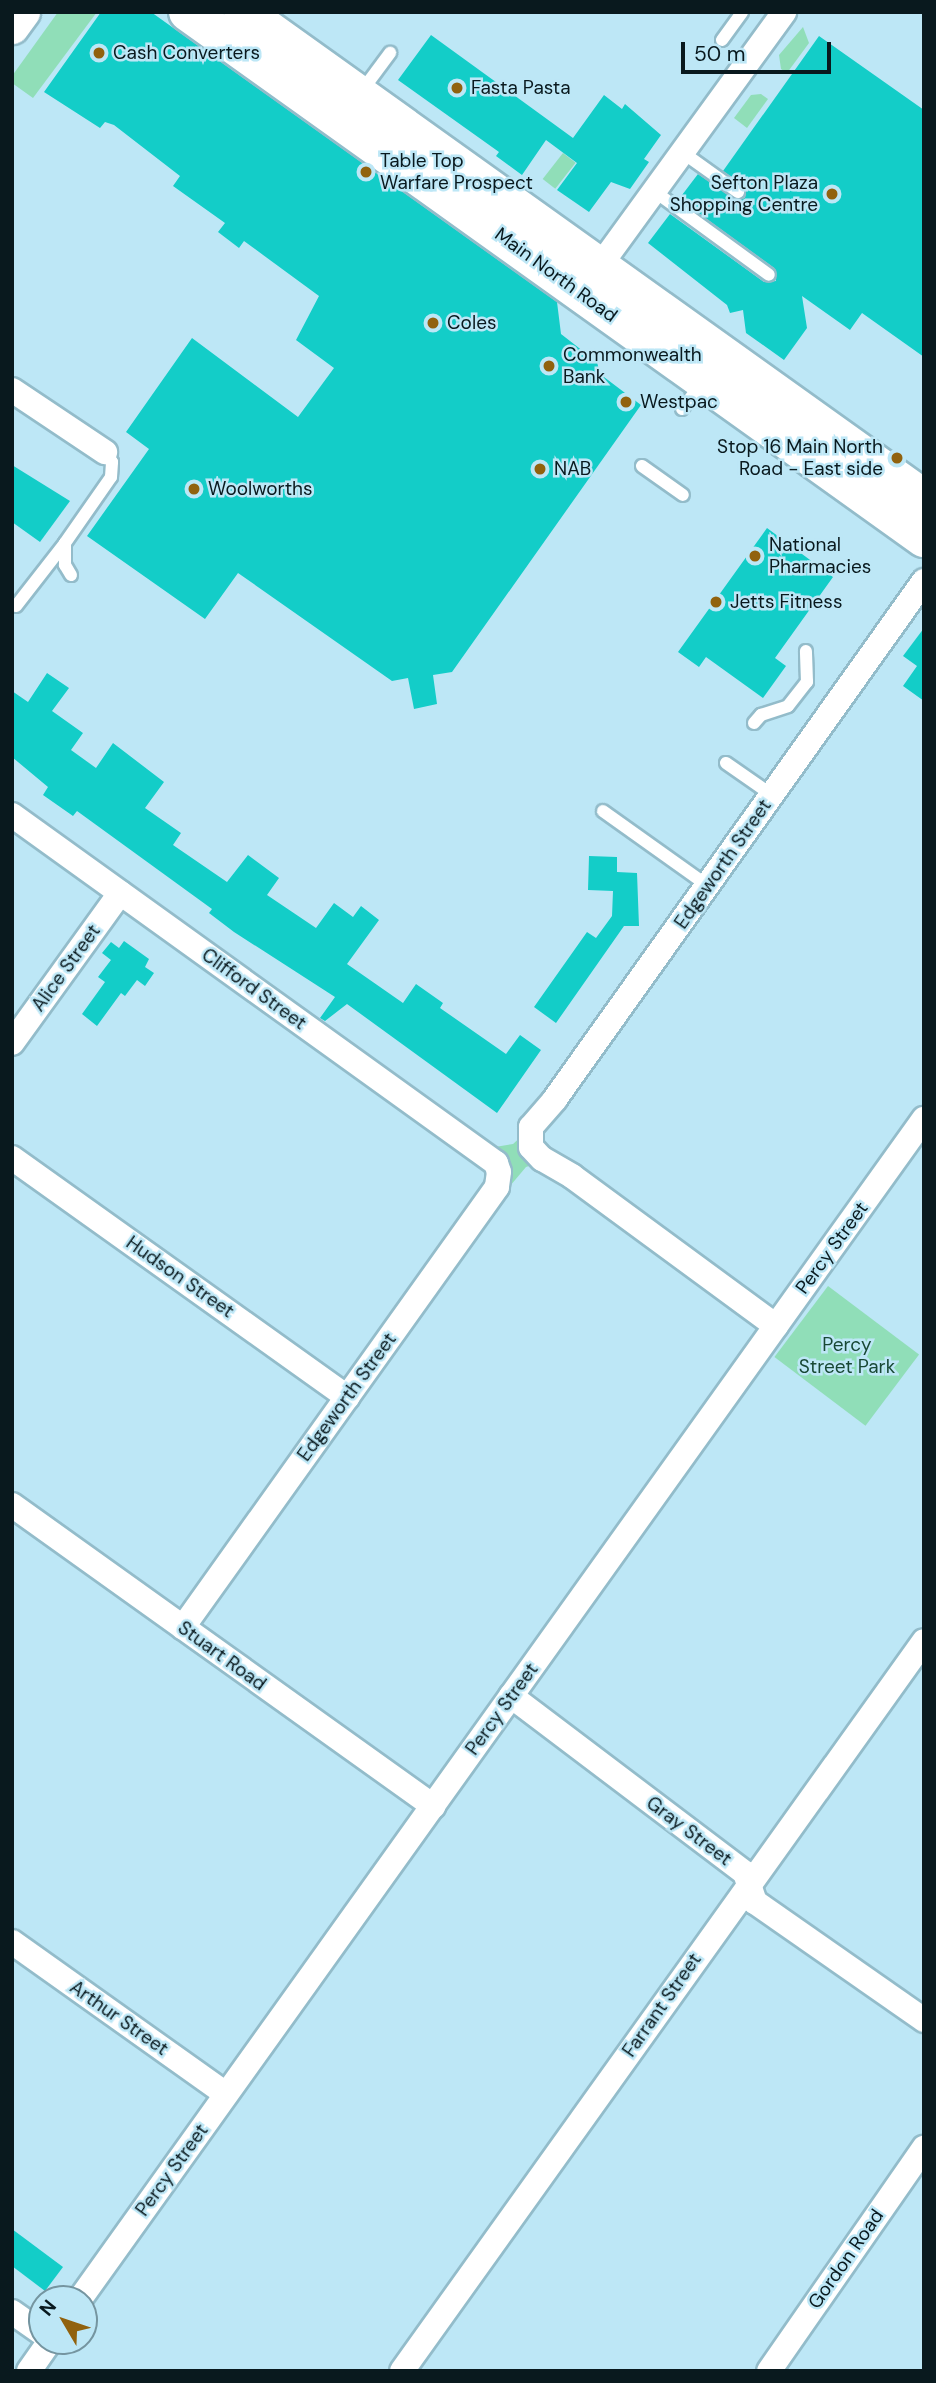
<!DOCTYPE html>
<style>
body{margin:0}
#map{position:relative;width:936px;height:2383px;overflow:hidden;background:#bde7f6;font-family:"DM Sans",sans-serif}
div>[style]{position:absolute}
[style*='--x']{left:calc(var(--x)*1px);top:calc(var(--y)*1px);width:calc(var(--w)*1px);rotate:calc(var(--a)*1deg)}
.green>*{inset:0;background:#90deb8;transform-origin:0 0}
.building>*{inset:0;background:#13cdc8}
.roads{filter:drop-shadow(2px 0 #93bcca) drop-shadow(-2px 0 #93bcca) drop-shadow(0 2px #93bcca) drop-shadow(0 -2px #93bcca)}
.service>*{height:12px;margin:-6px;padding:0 6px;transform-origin:6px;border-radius:6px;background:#fff}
.minor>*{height:24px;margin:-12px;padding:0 12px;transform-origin:12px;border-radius:12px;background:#fff}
.secondary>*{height:33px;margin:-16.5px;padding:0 16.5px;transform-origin:16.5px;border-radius:16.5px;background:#fff}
.trunk>*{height:38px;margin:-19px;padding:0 19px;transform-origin:19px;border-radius:19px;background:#fff}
.dots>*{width:19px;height:19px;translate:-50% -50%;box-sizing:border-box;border:4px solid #bde7f6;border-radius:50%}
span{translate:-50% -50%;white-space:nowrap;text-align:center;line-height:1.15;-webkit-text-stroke:5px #bde7f6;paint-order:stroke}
.poi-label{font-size:19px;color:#09191e}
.left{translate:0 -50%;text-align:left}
.right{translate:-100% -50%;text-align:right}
.street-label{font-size:19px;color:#09191e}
.park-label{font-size:19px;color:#184834}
.frame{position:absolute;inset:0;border:14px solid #09191e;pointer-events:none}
.north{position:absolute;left:28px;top:2285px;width:70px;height:70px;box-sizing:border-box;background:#bde7f6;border:2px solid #7595a0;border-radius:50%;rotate:309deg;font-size:19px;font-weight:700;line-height:28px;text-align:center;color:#09191e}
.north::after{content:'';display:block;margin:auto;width:24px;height:32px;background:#91620e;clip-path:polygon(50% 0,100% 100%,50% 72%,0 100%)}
.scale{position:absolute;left:681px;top:42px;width:150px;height:32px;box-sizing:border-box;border:4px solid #09191e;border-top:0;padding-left:9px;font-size:21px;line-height:24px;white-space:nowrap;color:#09191e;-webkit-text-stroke:5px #bde7f6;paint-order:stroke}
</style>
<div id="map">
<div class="green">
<i style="clip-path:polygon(58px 12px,97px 12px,33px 98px,12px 83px,12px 76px)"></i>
<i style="clip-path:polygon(803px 27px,809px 43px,787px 73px,781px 69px,779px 55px)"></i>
<i style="clip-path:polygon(761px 94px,768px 99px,747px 128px,734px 118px,751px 95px)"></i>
<i style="left:563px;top:153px;width:16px;height:33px;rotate:38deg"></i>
<i style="clip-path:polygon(524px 1134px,535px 1164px,526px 1167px,510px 1186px,511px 1174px,495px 1147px,513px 1144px)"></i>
<i style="left:828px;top:1286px;width:114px;height:89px;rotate:37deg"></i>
</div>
<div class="building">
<i style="clip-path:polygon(101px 12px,151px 12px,557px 302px,561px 334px,597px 362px,600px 374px,641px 405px,452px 672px,433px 675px,437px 704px,414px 709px,408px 678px,392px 681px,238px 573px,205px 619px,87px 536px,149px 449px,126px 432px,192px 338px,298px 417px,334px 368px,296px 340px,319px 296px,244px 241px,239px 248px,218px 232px,225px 223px,173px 186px,180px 176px,114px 125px,105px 122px,100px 128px,44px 92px)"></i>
<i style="clip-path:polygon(431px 35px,573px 138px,604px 95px,622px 109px,625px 104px,661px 135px,644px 159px,649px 162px,630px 189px,611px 182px,589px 212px,557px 190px,577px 163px,546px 140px,522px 175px,496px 156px,499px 152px,398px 80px)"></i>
<i style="clip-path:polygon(819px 36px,924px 110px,924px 357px,862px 313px,850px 330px,802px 296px,807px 328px,784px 360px,746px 333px,743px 310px,730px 313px,727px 305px,648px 243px,670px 214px,764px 282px,776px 281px,774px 268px,679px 199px,698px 174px,734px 199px,745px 198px,746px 188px,723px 171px)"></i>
<i style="clip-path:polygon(12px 465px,70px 501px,40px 542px,12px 522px)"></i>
<i style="clip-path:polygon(767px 528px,833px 577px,775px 658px,786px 666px,763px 698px,706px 657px,699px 667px,678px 652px)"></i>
<i style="clip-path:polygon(924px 628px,924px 701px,903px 686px,917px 666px,903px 656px)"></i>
<i style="clip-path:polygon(47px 673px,69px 688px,52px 711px,83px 733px,71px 750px,96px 768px,113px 743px,164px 782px,145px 808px,181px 833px,173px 845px,227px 882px,248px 855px,279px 878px,267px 895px,316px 928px,334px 903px,353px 917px,361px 906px,379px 920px,347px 964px,403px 1003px,416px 984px,443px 1003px,440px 1008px,506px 1054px,520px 1035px,541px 1050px,497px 1113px,347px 1004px,325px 1021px,320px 1018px,335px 997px,234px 932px,209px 913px,212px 909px,77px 811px,73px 816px,43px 795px,48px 787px,12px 757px,12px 691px,28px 702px)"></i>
<i style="clip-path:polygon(589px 856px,617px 857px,617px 872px,637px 873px,639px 926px,624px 926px,556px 1023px,534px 1007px,587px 932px,596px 938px,612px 916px,613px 891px,588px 890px)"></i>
<i style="clip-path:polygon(124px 941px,149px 959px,145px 967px,154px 973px,145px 986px,137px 980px,125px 996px,121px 993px,97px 1026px,82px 1014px,105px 982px,98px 977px,111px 960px,102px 953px,111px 942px,119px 948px)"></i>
<i style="clip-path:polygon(12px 2229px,63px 2267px,45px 2291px,12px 2266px)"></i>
</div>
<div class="roads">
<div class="service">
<i style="--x:722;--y:40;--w:34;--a:-54"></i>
<i style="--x:361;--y:92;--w:49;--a:-53.4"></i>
<i style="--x:682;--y:152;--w:69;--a:35.5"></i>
<i style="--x:654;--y:191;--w:142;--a:36.1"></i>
<i style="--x:682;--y:409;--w:31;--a:-53"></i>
<i style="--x:642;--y:466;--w:50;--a:35.3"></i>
<i style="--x:71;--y:575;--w:12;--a:-121"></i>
<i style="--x:65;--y:565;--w:22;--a:-90"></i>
<i style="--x:65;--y:543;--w:80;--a:-55.1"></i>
<i style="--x:111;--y:477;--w:15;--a:-86"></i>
<i style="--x:112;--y:462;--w:12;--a:-125"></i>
<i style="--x:16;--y:606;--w:80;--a:-52.1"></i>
<i style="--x:754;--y:723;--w:11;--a:-49"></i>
<i style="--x:761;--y:715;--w:28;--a:-18"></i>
<i style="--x:788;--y:706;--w:31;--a:-52"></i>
<i style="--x:807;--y:682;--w:31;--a:-92"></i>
<i style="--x:726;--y:763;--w:56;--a:34.8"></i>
<i style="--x:603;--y:811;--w:129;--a:35.5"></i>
</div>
<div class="minor">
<i style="--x:599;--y:267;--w:315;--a:-54"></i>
<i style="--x:12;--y:390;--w:112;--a:33.7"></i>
<i style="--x:12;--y:815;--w:596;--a:35.72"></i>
<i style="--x:496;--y:1163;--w:9;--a:72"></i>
<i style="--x:499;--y:1172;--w:15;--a:98"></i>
<i style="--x:497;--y:1187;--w:541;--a:125.51"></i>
<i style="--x:12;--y:1043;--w:185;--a:-54.2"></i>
<i style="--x:12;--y:1158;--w:412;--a:35.5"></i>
<i style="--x:776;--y:1326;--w:253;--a:-143.7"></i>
<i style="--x:572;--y:1176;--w:34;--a:-150"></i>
<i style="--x:542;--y:1159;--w:16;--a:-133"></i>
<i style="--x:531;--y:1147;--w:20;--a:-90"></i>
<i style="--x:531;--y:1127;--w:37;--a:-49"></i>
<i style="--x:555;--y:1099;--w:636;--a:-54.54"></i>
<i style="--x:12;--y:1505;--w:518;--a:35.56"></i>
<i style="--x:511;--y:1696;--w:293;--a:37.1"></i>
<i style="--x:745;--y:1873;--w:31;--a:71"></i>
<i style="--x:755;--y:1902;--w:206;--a:34.9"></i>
<i style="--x:12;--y:1942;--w:262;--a:35.4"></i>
<i style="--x:80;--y:2299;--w:1451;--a:-54.43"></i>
<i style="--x:12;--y:2312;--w:37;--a:35"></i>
<i style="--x:29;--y:2371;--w:37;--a:-55"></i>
<i style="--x:402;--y:2371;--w:897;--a:-54.43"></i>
<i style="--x:769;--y:2371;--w:272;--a:-55.2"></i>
</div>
<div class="secondary">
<i style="--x:12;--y:27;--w:19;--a:-54"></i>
</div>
<div class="trunk">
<i style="--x:188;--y:12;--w:905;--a:35.55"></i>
<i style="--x:243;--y:12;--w:837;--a:35.57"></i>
</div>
</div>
<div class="dots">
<i style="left:99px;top:53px;background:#91620e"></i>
<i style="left:457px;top:88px;background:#91620e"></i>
<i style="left:366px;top:172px;background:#91620e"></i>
<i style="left:832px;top:194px;background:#91620e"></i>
<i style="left:433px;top:323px;background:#91620e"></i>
<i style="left:549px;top:366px;background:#91620e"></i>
<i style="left:626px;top:402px;background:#91620e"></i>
<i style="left:897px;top:458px;background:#91620e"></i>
<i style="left:540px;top:469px;background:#91620e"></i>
<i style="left:194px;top:489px;background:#91620e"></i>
<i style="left:755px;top:556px;background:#91620e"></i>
<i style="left:716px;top:602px;background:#91620e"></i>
</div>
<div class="poi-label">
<span class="left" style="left:113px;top:53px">Cash Converters</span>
<span class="left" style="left:471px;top:88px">Fasta Pasta</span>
<span class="left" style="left:380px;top:172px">Table Top<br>Warfare Prospect</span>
<span class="right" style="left:818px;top:194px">Sefton Plaza<br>Shopping Centre</span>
<span class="left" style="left:447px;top:323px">Coles</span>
<span class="left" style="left:563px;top:366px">Commonwealth<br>Bank</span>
<span class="left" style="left:640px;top:402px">Westpac</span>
<span class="right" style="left:883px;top:458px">Stop 16 Main North<br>Road - East side</span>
<span class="left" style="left:554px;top:469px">NAB</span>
<span class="left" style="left:208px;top:489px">Woolworths</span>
<span class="left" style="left:769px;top:556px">National<br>Pharmacies</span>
<span class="left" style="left:730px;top:602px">Jetts Fitness</span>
</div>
<div class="street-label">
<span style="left:556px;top:275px;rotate:36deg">Main North Road</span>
<span style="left:723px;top:864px;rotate:-55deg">Edgeworth Street</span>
<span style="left:66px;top:968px;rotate:-54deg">Alice Street</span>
<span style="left:254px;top:989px;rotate:36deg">Clifford Street</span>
<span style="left:832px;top:1248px;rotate:-54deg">Percy Street</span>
<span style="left:180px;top:1277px;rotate:35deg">Hudson Street</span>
<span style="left:347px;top:1397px;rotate:-54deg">Edgeworth Street</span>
<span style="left:222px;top:1656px;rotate:36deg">Stuart Road</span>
<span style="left:502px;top:1709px;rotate:-54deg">Percy Street</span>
<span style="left:689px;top:1831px;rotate:37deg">Gray Street</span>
<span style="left:662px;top:2005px;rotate:-55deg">Farrant Street</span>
<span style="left:119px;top:2018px;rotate:35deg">Arthur Street</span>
<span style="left:172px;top:2170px;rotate:-54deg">Percy Street</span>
<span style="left:846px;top:2259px;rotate:-55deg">Gordon Road</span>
</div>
<div class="park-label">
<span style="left:847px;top:1356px">Percy<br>Street Park</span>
</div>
<div class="frame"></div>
<div class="north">N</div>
<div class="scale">50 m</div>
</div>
